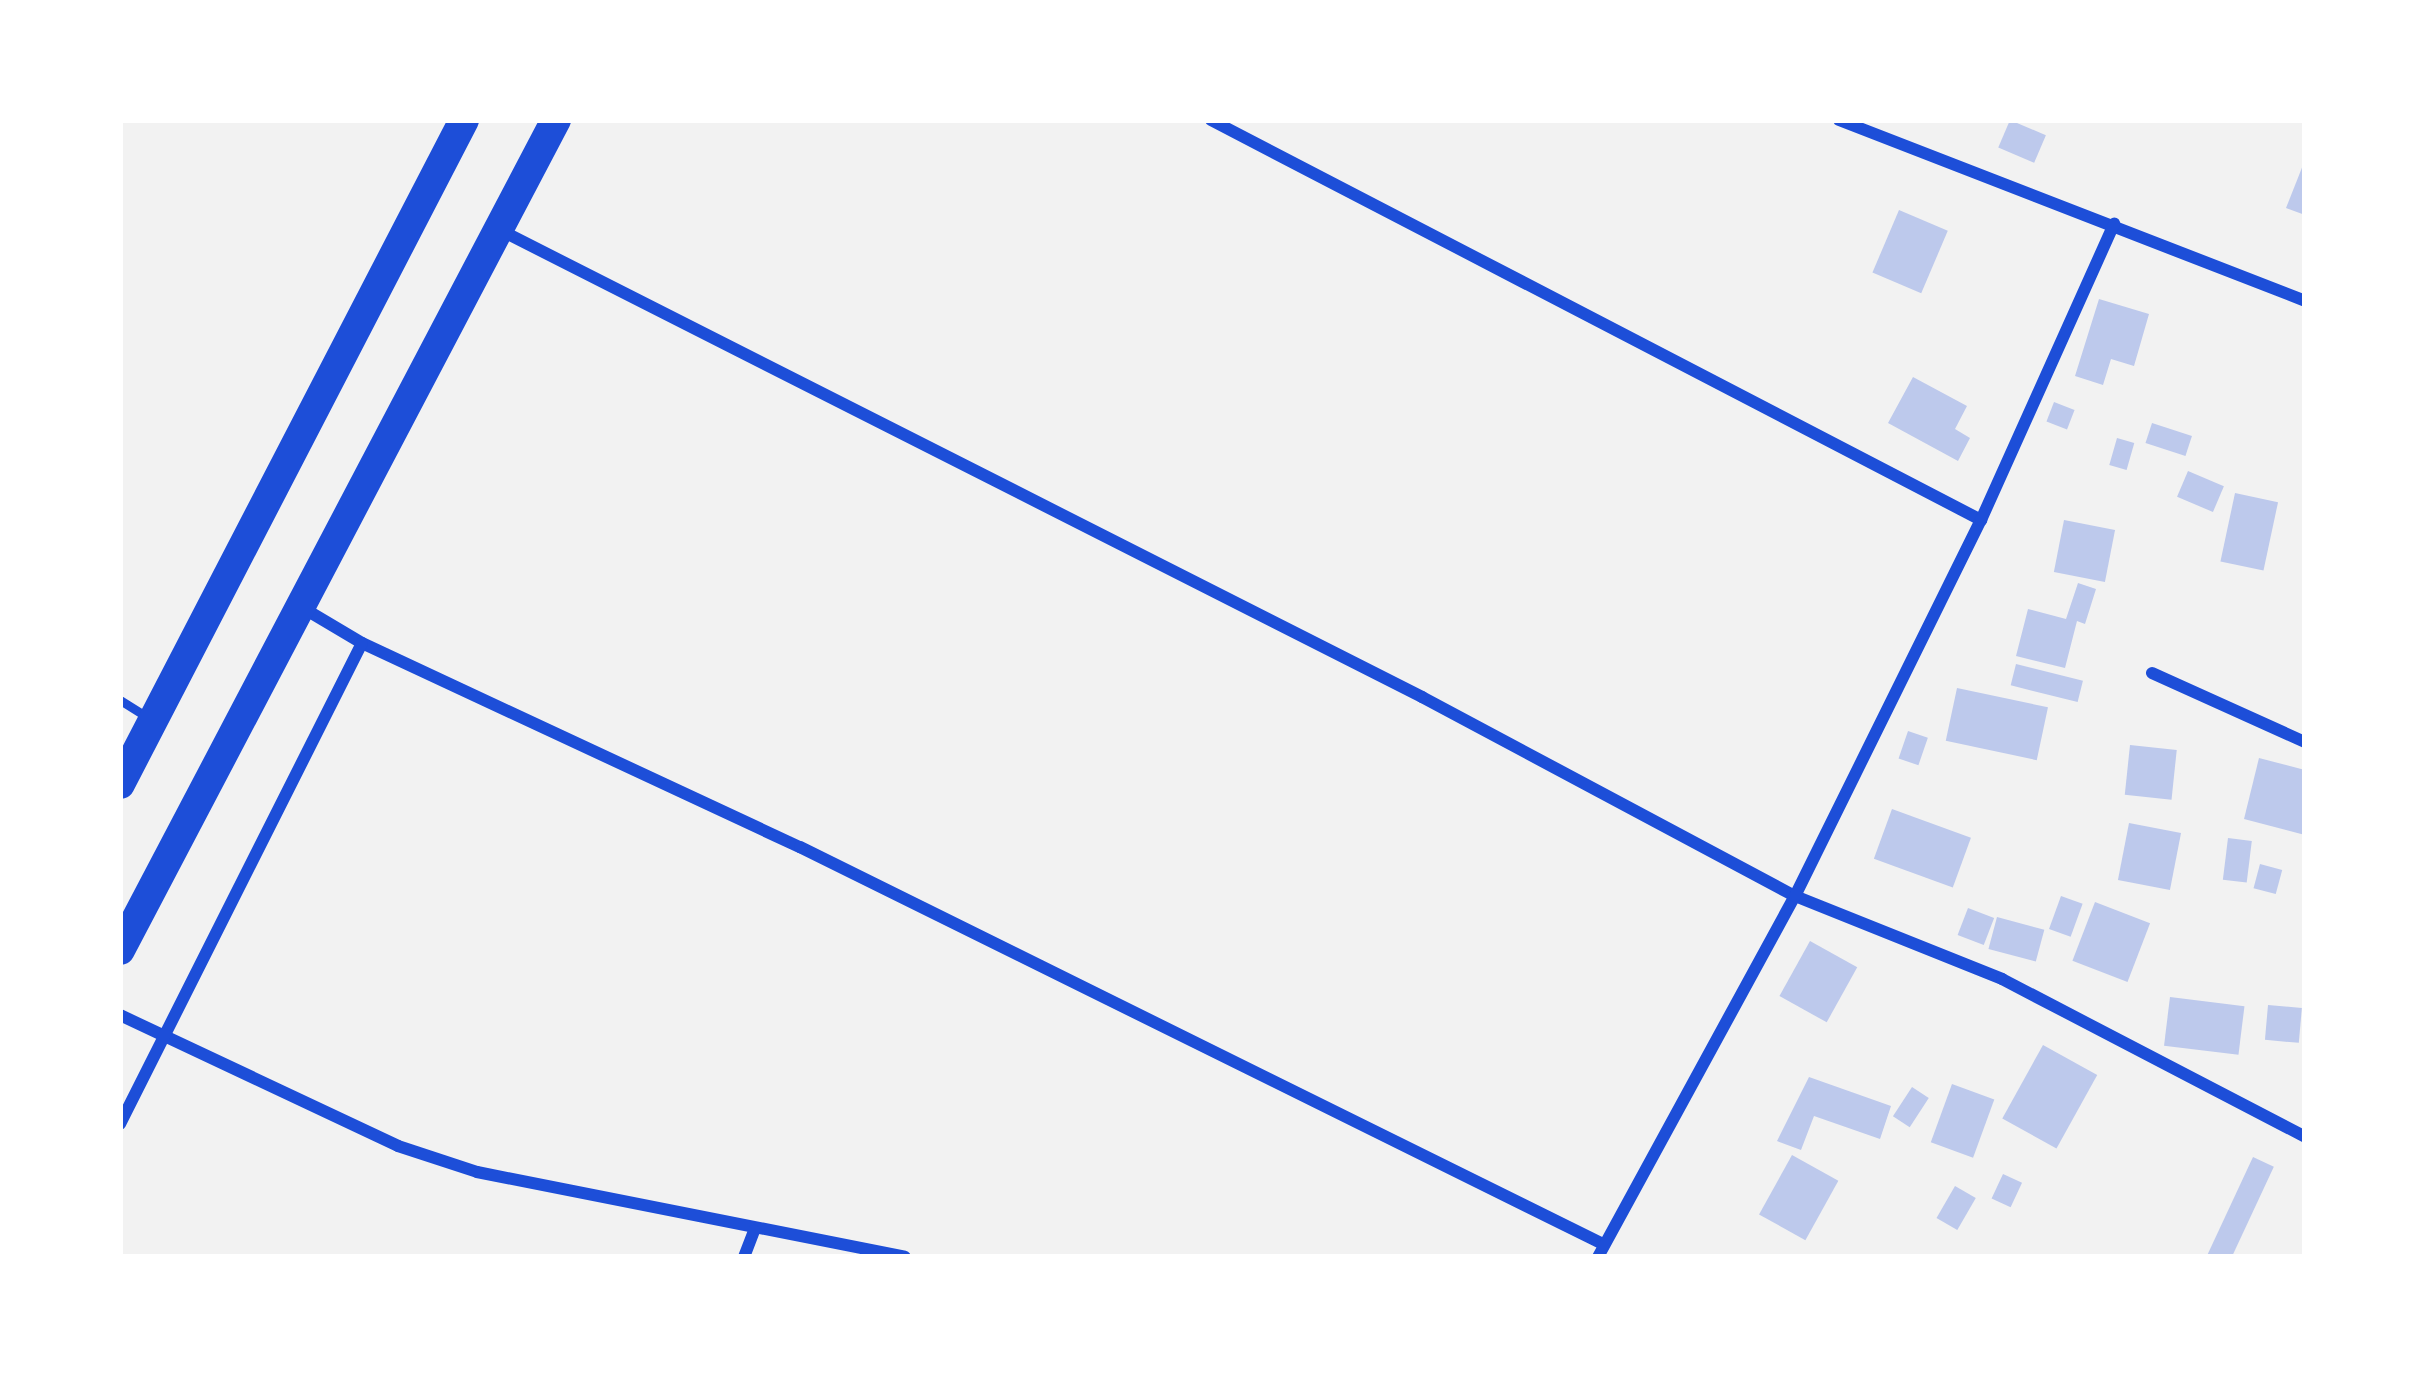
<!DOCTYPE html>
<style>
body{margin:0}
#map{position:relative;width:2425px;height:1377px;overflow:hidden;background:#f2f2f2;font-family:"Open Sans",sans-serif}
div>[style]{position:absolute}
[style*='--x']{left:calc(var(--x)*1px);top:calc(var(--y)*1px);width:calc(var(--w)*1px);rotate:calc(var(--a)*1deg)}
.building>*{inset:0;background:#bdc9ec;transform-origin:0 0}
.service>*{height:9px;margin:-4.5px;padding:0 4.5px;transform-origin:4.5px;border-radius:4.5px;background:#1d4ed8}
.minor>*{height:12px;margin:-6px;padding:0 6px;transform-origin:6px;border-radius:6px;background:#1d4ed8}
.primary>*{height:30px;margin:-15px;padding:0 15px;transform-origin:15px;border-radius:15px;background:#1d4ed8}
span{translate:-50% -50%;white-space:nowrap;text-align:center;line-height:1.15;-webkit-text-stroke:10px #fff;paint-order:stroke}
.frame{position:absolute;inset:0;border:123px solid #fff;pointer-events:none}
</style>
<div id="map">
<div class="building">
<i style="left:2010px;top:120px;width:39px;height:30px;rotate:23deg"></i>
<i style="clip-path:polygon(2305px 160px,2305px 215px,2286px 208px)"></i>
<i style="left:1899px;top:210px;width:53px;height:68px;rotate:23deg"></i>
<i style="clip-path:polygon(2099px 299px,2149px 314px,2134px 366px,2111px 359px,2103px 385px,2075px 376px)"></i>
<i style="clip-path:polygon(1913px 377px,1967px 406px,1955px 429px,1970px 438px,1958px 461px,1888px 423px)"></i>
<i style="left:2054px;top:402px;width:22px;height:21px;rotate:21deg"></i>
<i style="left:2152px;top:423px;width:42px;height:21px;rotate:18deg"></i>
<i style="left:2117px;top:438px;width:18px;height:28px;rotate:16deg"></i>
<i style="left:2188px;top:471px;width:39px;height:28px;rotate:23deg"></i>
<i style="left:2235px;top:493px;width:44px;height:70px;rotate:12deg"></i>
<i style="left:2064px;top:520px;width:52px;height:53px;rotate:11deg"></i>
<i style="clip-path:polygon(2078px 583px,2096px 589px,2085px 624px,2077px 621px,2065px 668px,2016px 656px,2028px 609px,2066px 619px)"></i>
<i style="left:2016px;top:664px;width:69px;height:22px;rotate:14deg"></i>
<i style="left:1957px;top:688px;width:93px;height:54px;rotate:12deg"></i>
<i style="left:1908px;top:731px;width:21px;height:29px;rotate:19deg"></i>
<i style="left:2130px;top:745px;width:47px;height:50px;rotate:6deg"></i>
<i style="clip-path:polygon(2259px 758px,2305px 770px,2305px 835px,2244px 819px)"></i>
<i style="left:1892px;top:809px;width:84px;height:53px;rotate:20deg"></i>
<i style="left:2129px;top:823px;width:53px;height:58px;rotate:11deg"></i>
<i style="left:2228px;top:838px;width:24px;height:42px;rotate:7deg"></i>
<i style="left:2260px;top:864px;width:23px;height:25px;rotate:15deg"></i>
<i style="left:2061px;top:896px;width:23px;height:35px;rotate:20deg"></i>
<i style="left:2095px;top:902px;width:59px;height:63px;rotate:21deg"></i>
<i style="left:1968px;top:908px;width:28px;height:29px;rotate:21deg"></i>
<i style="left:1997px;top:917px;width:49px;height:33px;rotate:15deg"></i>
<i style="left:1810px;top:941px;width:54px;height:63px;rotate:29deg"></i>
<i style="left:2170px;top:997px;width:75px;height:49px;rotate:7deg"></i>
<i style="left:2268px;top:1005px;width:34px;height:35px;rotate:5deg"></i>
<i style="left:2043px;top:1045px;width:62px;height:84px;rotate:29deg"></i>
<i style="clip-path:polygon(1809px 1077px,1891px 1106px,1880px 1139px,1814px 1116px,1801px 1150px,1777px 1141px)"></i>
<i style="left:1952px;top:1084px;width:45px;height:62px;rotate:20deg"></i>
<i style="left:1912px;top:1087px;width:20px;height:35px;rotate:33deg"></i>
<i style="left:1792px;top:1155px;width:53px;height:68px;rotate:29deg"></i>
<i style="left:2253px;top:1157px;width:23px;height:110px;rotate:25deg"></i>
<i style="left:2003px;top:1174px;width:21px;height:27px;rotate:25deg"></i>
<i style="left:1955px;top:1186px;width:24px;height:37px;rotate:30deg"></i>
</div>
<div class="service">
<i style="--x:120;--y:700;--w:32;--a:32"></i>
</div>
<div class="minor">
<i style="--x:1211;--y:120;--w:868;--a:27.45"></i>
<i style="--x:1839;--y:120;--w:500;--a:21.2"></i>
<i style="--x:500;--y:230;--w:1034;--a:26.86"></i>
<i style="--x:1422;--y:697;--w:423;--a:28.1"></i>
<i style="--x:1795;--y:896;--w:223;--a:21.8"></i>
<i style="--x:2002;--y:979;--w:342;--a:27.5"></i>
<i style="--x:303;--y:608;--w:69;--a:30.7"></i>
<i style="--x:362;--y:643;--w:483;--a:25"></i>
<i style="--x:800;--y:847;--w:896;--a:26.31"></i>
<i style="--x:2152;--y:673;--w:168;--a:24.3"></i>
<i style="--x:120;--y:1015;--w:307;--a:25.2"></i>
<i style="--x:398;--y:1146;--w:83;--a:18.2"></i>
<i style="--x:477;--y:1172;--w:436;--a:11.2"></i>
<i style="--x:120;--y:1124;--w:538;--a:-63.29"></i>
<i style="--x:744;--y:1257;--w:28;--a:-69"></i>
<i style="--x:1598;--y:1257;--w:411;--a:-61.4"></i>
<i style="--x:1795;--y:896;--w:419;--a:-63.7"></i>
<i style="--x:1981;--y:520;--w:325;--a:-65.8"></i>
</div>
<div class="primary">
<i style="--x:120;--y:784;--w:748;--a:-62.61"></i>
<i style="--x:120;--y:950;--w:938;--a:-62.29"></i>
</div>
<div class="frame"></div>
</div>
